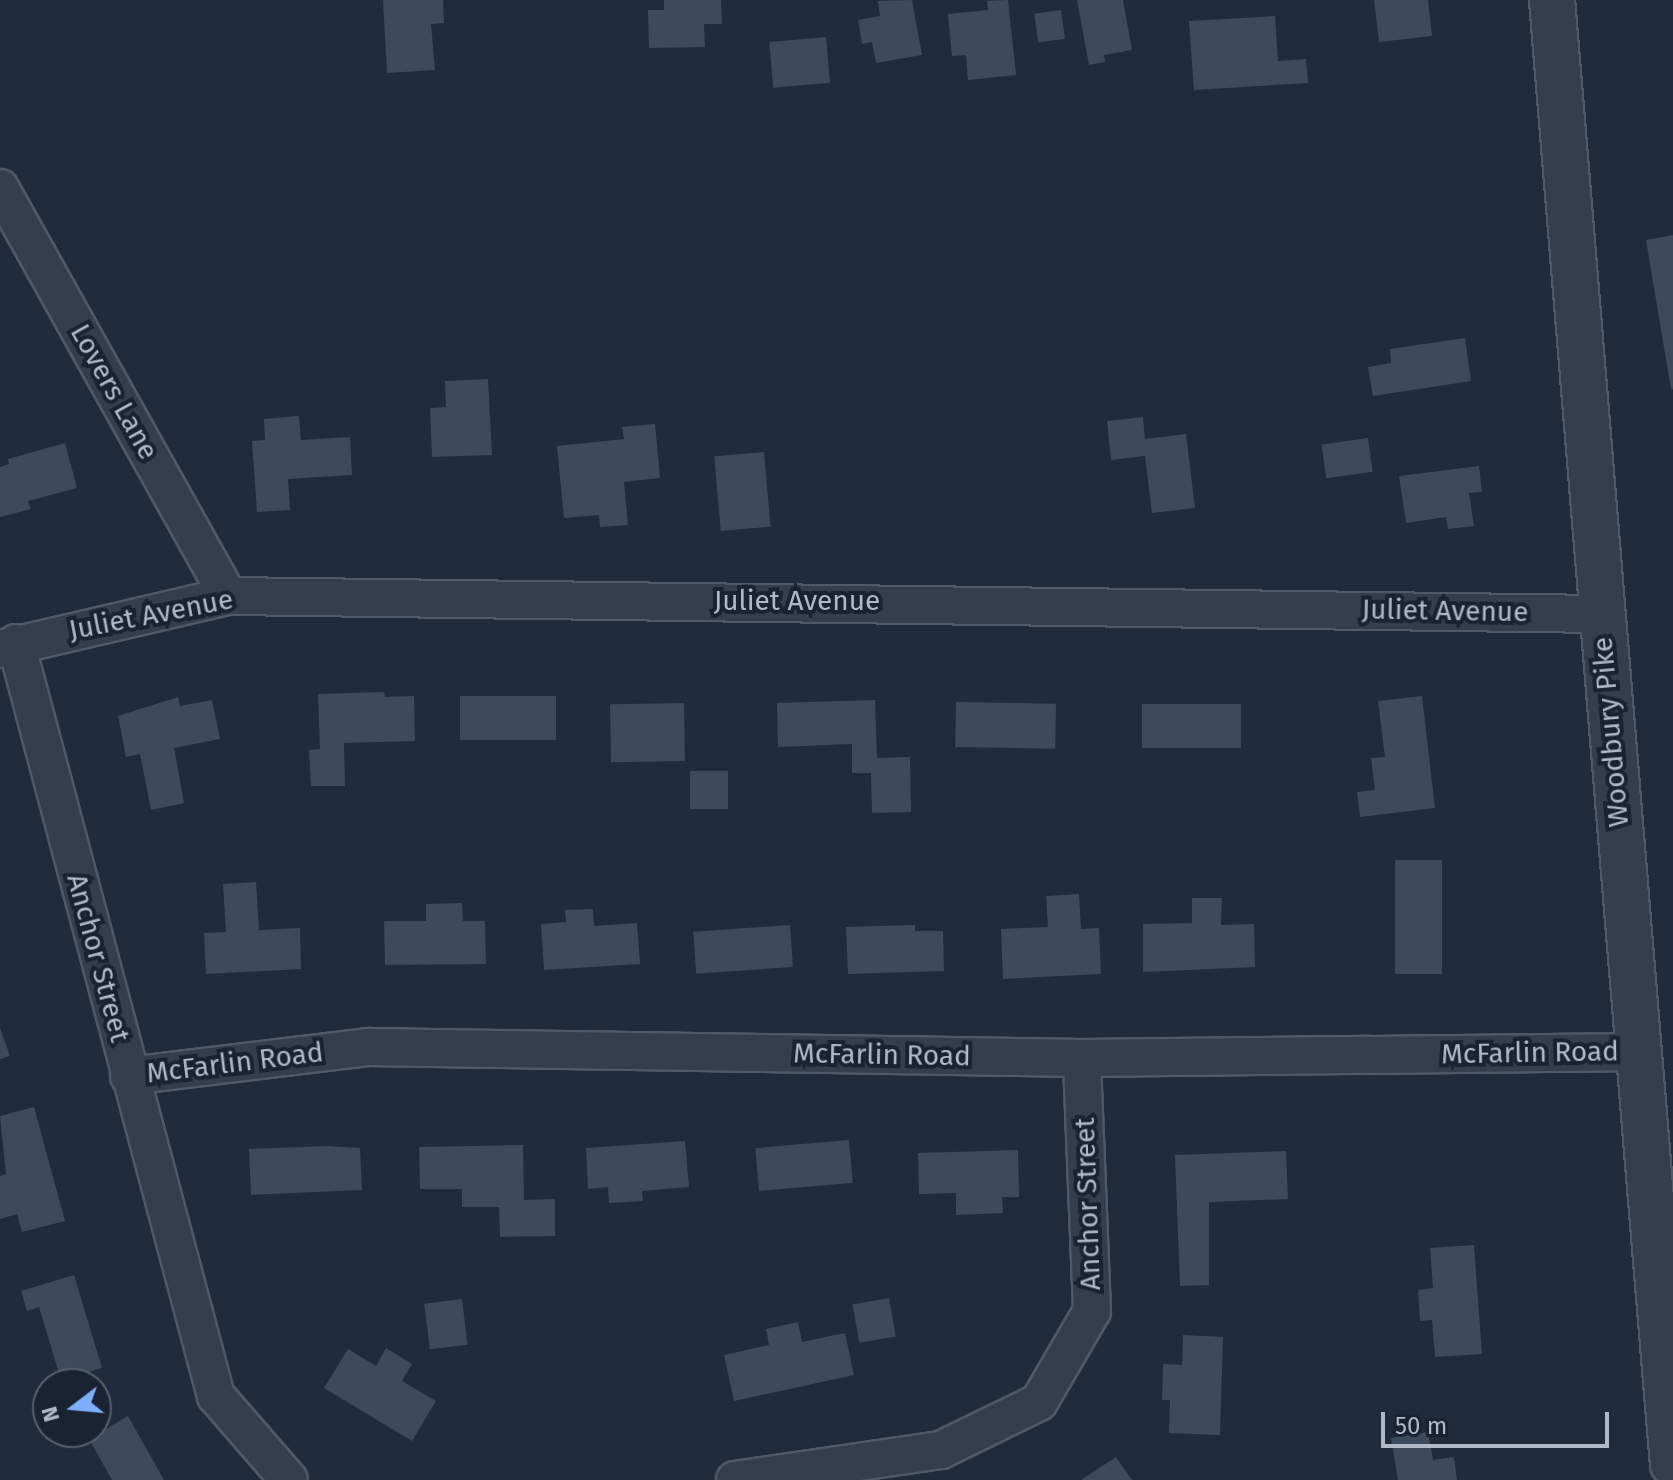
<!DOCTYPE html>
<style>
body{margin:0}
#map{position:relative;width:1673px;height:1480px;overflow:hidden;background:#202c3c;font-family:"Fira Sans",sans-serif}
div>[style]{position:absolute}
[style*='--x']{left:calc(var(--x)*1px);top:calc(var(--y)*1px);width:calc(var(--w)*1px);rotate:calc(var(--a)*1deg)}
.building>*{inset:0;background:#3c4a5c;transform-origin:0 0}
.roads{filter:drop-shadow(2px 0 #505967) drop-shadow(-2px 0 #505967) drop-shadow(0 2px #505967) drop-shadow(0 -2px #505967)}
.minor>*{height:36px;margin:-18px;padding:0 18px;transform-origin:18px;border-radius:18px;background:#343e4c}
.tertiary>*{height:44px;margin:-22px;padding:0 22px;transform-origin:22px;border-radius:22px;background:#343e4c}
span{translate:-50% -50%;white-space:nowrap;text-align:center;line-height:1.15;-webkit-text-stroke:8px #1a2331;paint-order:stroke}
.street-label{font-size:28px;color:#b0b9c8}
.north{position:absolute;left:32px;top:1368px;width:80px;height:80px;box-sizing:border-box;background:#1a2331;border:2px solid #565f6d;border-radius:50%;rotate:254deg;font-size:22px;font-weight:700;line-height:32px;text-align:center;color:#b0b9c8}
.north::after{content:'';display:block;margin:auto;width:28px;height:36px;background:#7eafff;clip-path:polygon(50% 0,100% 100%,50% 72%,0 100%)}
.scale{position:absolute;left:1381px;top:1412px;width:228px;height:36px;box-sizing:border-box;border:4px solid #b0b9c8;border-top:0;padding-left:10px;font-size:24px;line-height:28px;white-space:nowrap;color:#b0b9c8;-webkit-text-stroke:6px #1a2331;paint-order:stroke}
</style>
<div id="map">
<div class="building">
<i style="clip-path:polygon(383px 0,443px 0,444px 23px,431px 24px,435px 70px,387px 73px)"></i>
<i style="clip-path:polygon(664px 0,721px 0,722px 24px,704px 24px,705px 47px,649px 48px,648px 10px,664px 10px)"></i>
<i style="clip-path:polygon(912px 0,922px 55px,876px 63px,872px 42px,862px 44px,858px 20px,880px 16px,878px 1px)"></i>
<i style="clip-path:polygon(1008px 0,1016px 75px,968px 80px,966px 55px,952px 56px,948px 14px,988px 10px,987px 1px)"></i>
<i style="clip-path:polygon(1077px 0,1123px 0,1132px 50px,1104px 55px,1105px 62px,1089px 65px)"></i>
<i style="clip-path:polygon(1374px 0,1428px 0,1432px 36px,1379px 42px)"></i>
<i style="left:1061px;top:10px;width:29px;height:27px;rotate:82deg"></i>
<i style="clip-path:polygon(1275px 16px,1278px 61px,1306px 59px,1308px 83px,1194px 90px,1189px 21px)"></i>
<i style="left:826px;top:37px;width:46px;height:57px;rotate:85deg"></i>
<i style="clip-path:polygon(1673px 235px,1673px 389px,1671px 389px,1646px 240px)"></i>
<i style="clip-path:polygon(1465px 338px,1471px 381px,1373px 396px,1368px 367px,1391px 363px,1390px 349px)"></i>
<i style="clip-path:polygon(488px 379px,492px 455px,432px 457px,430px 408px,446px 407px,445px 381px)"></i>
<i style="clip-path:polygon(299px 416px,301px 440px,350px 437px,352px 475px,288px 479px,290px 510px,257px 512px,252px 441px,265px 440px,264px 419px)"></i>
<i style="clip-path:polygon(1143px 417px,1145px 439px,1186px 434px,1195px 508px,1152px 513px,1145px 456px,1111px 460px,1107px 421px)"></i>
<i style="clip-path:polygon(655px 424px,660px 478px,624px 482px,628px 525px,600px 527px,599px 515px,564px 518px,557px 446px,624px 439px,622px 427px)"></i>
<i style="left:1368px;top:438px;width:34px;height:47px;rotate:82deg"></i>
<i style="clip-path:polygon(65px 443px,77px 488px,28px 501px,31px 509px,0 517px,0 467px,9px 464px,8px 459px)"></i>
<i style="left:764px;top:452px;width:75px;height:50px;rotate:85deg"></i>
<i style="clip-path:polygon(1479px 466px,1482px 492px,1469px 493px,1474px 526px,1448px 529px,1446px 517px,1406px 523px,1399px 476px)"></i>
<i style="clip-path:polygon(384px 692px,385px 697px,414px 696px,415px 741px,344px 743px,345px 786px,311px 786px,309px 750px,320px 749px,318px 694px)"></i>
<i style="left:460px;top:696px;width:96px;height:44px"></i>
<i style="clip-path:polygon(1422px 696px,1435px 808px,1360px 817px,1357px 792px,1375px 790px,1371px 758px,1385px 757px,1378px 701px)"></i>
<i style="clip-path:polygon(178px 697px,180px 706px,212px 700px,220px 739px,174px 748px,184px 803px,151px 810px,140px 754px,126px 757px,118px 716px)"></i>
<i style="clip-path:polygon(875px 700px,877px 758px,910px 757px,911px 812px,872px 813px,871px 773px,852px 773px,852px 744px,778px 747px,777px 703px)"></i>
<i style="left:956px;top:702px;width:100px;height:45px;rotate:1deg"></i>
<i style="left:684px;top:703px;width:58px;height:74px;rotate:89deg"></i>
<i style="left:1142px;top:704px;width:99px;height:44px"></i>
<i style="left:690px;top:771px;width:38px;height:38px"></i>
<i style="left:1442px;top:860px;width:114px;height:47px;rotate:90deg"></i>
<i style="clip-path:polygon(256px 882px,259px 930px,300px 928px,301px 969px,206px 974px,204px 933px,226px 932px,223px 884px)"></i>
<i style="clip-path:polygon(1079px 894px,1081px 929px,1099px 928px,1101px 974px,1003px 979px,1001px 929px,1048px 927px,1046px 896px)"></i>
<i style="clip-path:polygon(1192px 898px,1222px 898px,1221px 925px,1254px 924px,1255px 967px,1143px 972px,1143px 924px,1192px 923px)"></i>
<i style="clip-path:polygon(462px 903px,463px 921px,485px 921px,486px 964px,385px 965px,384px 921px,426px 921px,426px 904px)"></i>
<i style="clip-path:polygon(593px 909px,594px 926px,637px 923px,640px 964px,544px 970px,541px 924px,566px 922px,565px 910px)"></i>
<i style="left:790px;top:925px;width:42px;height:97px;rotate:86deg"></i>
<i style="clip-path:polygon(915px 925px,915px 931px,943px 931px,944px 971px,848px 974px,846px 927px)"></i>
<i style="clip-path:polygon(0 1028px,10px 1056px,0 1059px)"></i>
<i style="clip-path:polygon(34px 1107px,65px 1221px,22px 1232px,17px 1214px,0 1219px,0 1176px,6px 1174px,0 1116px)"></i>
<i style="left:849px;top:1140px;width:43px;height:94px;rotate:85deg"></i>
<i style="clip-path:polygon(685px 1141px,689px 1187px,642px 1191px,643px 1201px,609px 1203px,608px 1187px,588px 1189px,586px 1148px)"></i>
<i style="clip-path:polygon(523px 1145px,524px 1200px,555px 1199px,555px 1236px,500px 1237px,499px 1207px,462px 1207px,462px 1189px,420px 1189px,419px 1147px)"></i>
<i style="clip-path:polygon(328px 1146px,360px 1148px,362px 1190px,251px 1195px,249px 1149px)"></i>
<i style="clip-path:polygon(1018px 1150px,1019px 1197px,1002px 1197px,1003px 1213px,956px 1215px,956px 1193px,919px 1194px,918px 1153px)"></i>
<i style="clip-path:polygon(1286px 1151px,1288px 1199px,1209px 1202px,1209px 1285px,1180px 1286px,1175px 1155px)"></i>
<i style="clip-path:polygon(1474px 1245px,1482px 1354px,1435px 1357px,1432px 1320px,1420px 1321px,1418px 1290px,1433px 1288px,1430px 1248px)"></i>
<i style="clip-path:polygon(74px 1275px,102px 1368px,61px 1380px,39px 1307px,27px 1311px,21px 1291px)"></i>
<i style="left:889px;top:1298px;width:39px;height:37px;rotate:80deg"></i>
<i style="left:462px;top:1299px;width:46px;height:38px;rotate:83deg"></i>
<i style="clip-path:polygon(798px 1322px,802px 1342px,845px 1333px,854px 1375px,734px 1401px,724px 1355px,769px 1345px,766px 1329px)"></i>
<i style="clip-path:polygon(1183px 1335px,1223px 1337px,1220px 1435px,1169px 1433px,1170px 1400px,1162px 1400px,1163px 1364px,1182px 1365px)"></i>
<i style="clip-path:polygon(386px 1348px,412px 1364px,402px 1381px,436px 1401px,412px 1441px,324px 1388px,348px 1349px,376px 1366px)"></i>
<i style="clip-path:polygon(128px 1416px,164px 1480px,112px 1480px,89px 1439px)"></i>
<i style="clip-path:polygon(1428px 1432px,1433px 1460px,1454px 1457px,1457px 1480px,1398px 1480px,1391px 1438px)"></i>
<i style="clip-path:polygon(1116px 1457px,1132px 1480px,1081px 1480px)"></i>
</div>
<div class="roads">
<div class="minor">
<i style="--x:0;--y:188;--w:467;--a:60.8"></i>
<i style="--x:16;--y:643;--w:779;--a:75.13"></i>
<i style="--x:216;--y:1396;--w:111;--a:49"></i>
<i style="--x:0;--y:649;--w:234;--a:-13.1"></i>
<i style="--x:228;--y:596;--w:1373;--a:0.75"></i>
<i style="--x:129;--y:1076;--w:241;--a:-6.9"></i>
<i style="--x:368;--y:1047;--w:714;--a:0.88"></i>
<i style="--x:1082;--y:1058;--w:555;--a:-0.62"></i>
<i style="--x:735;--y:1480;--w:208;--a:-8.3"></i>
<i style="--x:941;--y:1450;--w:109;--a:-26.1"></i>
<i style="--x:1039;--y:1402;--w:105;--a:-59.8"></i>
<i style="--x:1092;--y:1311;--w:253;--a:-92.3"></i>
</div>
<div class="tertiary">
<i style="--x:1552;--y:0;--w:1469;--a:85.28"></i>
</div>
</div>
<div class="street-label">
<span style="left:114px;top:392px;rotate:61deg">Lovers Lane</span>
<span style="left:797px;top:601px">Juliet Avenue</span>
<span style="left:1445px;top:611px;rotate:1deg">Juliet Avenue</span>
<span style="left:151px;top:615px;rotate:-11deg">Juliet Avenue</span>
<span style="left:1611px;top:732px;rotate:-95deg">Woodbury Pike</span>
<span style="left:98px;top:958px;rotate:75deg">Anchor Street</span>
<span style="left:1530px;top:1053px;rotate:-1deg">McFarlin Road</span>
<span style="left:882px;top:1055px;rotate:1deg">McFarlin Road</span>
<span style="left:235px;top:1063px;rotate:-7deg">McFarlin Road</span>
<span style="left:1088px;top:1204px;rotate:-92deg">Anchor Street</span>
</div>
<div class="north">N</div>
<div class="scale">50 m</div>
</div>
